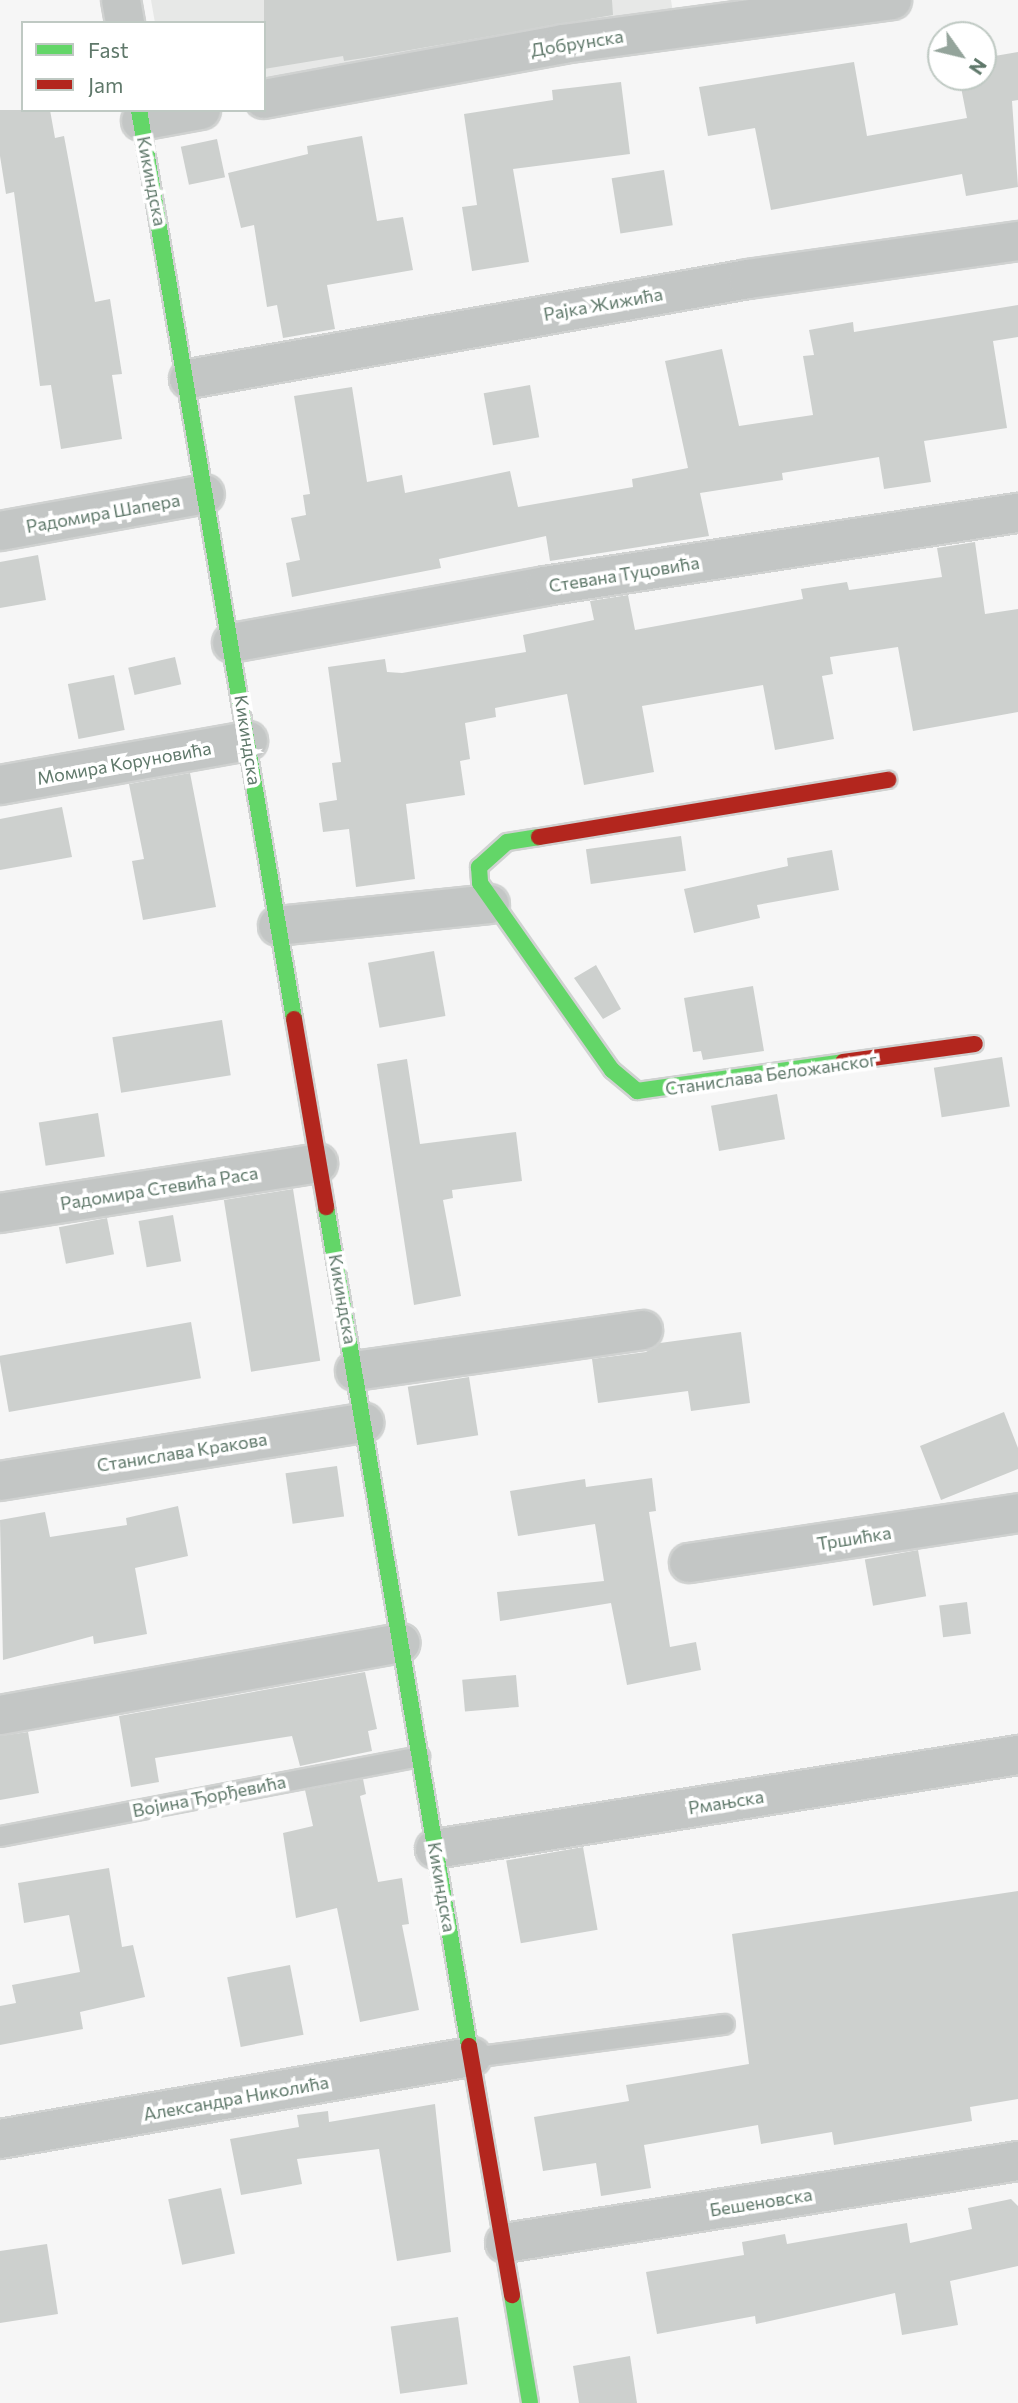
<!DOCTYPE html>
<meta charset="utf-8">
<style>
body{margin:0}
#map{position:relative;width:1018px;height:2403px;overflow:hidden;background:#f6f6f6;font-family:Commissioner,sans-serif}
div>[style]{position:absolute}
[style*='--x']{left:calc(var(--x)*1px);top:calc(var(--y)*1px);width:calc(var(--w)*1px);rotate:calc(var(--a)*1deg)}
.built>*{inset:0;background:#e7e8e7}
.building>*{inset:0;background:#cdd0ce;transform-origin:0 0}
.roads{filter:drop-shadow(2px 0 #d0d2d1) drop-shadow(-2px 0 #d0d2d1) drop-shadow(0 2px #d0d2d1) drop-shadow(0 -2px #d0d2d1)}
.lane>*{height:19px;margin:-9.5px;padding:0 9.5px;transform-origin:9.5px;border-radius:9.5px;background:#c3c6c5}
.street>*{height:38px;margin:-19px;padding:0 19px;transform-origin:19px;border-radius:19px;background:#c3c6c5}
.fast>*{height:16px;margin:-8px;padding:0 8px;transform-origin:8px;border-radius:8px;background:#63d668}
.jam>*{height:16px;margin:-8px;padding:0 8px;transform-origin:8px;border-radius:8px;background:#b3261e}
span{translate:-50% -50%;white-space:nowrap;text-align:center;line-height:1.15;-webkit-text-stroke:7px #fff;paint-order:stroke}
.street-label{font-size:18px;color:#5f786a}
.legend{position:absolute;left:21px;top:21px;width:245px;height:91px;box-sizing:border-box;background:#fff;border:2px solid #bfc9c3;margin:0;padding:9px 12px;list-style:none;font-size:21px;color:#5f786a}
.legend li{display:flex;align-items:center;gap:14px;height:35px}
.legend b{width:35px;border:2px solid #bfc9c3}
.north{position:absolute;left:927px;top:21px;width:70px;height:70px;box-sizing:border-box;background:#fff;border:2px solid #bfc9c3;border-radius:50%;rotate:124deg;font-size:19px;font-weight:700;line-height:28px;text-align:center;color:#5f786a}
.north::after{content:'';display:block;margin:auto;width:24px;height:32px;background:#94a49b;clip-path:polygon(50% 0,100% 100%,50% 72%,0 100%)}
</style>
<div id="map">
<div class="built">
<i style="clip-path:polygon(151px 0,671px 0,674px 19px,264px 88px,264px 23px,155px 23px)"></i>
</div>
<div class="building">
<i style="clip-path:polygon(264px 0,612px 0,613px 15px,364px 58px,344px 61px,343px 56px,264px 69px)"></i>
<i style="clip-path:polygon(1018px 52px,1018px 100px,1012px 101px,1018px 187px,966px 196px,962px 174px,771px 210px,755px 128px,708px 136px,699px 87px,854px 62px,867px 136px,967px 118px,959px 77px,983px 77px,983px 58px)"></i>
<i style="clip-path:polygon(621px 82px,630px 154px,513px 169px,529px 262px,472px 271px,462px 207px,477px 205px,464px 114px,553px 100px,552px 90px)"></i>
<i style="clip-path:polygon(0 110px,50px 110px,55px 138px,64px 136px,95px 302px,110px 299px,122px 374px,112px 375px,122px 439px,61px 449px,51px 385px,40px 386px,14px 192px,6px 194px,0 156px)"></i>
<i style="clip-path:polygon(362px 136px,377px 221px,403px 217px,413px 270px,327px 285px,335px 329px,283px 338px,277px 305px,267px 307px,254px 225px,241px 228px,228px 173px,308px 154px,307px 146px)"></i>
<i style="left:217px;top:139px;width:39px;height:37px;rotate:78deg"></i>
<i style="left:664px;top:170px;width:56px;height:53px;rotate:81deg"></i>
<i style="clip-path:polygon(1018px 305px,1018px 337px,993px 341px,1007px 428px,924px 441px,931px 482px,884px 489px,879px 457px,782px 473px,783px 480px,700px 493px,709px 536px,550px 561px,546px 536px,439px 559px,441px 568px,292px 597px,286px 563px,300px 560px,291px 518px,306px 515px,303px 495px,310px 494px,294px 396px,352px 387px,367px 482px,402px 475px,405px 493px,510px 471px,518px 507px,633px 487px,632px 479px,688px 468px,665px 361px,722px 349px,739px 426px,813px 415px,803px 356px,814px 355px,809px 330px,853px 322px,854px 332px)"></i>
<i style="left:530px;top:385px;width:53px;height:47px;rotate:80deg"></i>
<i style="clip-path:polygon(975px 542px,985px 614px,1018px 609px,1018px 712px,913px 731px,898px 647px,830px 657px,833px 674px,822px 676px,834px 739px,775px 750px,763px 685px,642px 706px,654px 772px,584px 785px,567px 694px,495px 708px,496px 717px,465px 723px,470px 759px,460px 761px,465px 795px,406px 804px,415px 879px,356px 887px,349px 829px,323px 832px,319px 803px,337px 800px,332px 763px,341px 762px,328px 667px,385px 659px,387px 672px,402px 673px,526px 652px,523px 635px,594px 620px,590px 601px,628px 595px,635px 630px,803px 599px,801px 589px,847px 582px,849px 590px,942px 577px,937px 548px)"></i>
<i style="clip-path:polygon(38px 555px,46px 600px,0 608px,0 562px)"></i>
<i style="left:175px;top:657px;width:28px;height:48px;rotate:77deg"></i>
<i style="left:114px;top:675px;width:56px;height:47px;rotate:79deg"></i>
<i style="clip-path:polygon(190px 773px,216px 907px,143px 920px,132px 861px,144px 859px,129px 784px)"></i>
<i style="clip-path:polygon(62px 807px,72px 857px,0 870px,0 819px)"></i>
<i style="left:681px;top:836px;width:35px;height:96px;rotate:82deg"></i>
<i style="clip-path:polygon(832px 850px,839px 890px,757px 905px,760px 918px,694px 933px,684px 889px,788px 866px,787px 858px)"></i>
<i style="left:434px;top:951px;width:66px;height:67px;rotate:80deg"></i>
<i style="clip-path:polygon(596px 965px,621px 1009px,603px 1019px,574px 978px)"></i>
<i style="clip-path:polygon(753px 986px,764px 1051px,703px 1060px,701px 1051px,693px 1052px,684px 998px)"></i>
<i style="left:222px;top:1020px;width:56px;height:111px;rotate:81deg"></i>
<i style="left:1002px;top:1057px;width:50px;height:69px;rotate:81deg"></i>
<i style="clip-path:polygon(407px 1059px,420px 1144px,516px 1132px,522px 1181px,452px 1190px,453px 1198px,443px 1200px,461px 1296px,414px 1305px,377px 1064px)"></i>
<i style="left:777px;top:1094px;width:46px;height:67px;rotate:80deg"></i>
<i style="left:98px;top:1113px;width:44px;height:60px;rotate:81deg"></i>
<i style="left:293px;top:1189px;width:174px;height:70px;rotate:81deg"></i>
<i style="left:173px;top:1215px;width:47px;height:35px;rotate:80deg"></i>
<i style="left:107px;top:1218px;width:37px;height:49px;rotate:79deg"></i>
<i style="left:191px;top:1322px;width:57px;height:195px;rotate:80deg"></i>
<i style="clip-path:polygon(741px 1332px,750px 1403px,691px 1411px,688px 1391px,598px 1403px,592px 1359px,646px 1352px,660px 1343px)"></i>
<i style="left:469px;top:1377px;width:59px;height:62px;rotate:81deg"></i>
<i style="clip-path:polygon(1004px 1412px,1018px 1448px,1018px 1469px,941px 1500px,920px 1446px)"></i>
<i style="left:337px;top:1466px;width:51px;height:52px;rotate:82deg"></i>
<i style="clip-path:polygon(652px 1478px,656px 1511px,649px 1512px,670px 1647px,696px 1642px,701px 1670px,627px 1685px,611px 1603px,500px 1621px,497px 1592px,604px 1581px,595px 1524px,518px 1536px,510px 1491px,585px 1479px,586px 1487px)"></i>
<i style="clip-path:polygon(178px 1506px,188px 1556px,135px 1568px,147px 1634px,94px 1644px,93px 1636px,3px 1660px,0 1520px,45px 1512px,50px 1537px,127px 1525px,126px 1518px)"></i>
<i style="left:918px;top:1550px;width:47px;height:54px;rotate:80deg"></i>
<i style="left:967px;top:1602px;width:32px;height:28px;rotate:83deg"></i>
<i style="clip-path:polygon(365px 1672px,377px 1729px,368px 1731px,372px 1751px,300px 1766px,292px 1736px,155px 1758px,159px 1782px,131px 1787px,119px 1716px)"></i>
<i style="left:516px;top:1675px;width:32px;height:54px;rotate:85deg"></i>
<i style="clip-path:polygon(28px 1732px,39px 1793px,0 1800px,0 1736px)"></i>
<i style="clip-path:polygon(363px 1779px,366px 1794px,360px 1796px,378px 1882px,402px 1878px,409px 1924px,402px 1925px,419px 2010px,360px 2022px,337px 1908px,296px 1918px,283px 1833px,313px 1826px,305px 1790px)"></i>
<i style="left:583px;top:1847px;width:84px;height:78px;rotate:80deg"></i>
<i style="clip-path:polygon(109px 1868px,122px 1947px,133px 1945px,145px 1997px,80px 2012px,83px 2029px,0 2045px,0 2006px,16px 2003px,12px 1985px,80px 1972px,69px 1915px,24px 1923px,18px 1883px)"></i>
<i style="clip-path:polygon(1018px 1891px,1018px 2099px,970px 2107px,972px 2121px,834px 2145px,832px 2132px,761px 2144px,758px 2125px,644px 2145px,651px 2188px,601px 2196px,596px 2163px,543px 2171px,534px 2117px,629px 2101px,626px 2085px,749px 2064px,732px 1934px)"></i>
<i style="left:290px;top:1965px;width:71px;height:64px;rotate:79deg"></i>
<i style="clip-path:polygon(435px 2104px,451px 2252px,397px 2261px,379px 2149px,297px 2159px,302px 2184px,241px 2195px,230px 2139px,299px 2127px,297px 2115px,328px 2111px,329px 2122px)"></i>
<i style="left:221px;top:2188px;width:67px;height:54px;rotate:78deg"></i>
<i style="clip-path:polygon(1011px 2199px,1018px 2206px,1018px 2266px,950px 2281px,958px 2325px,902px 2335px,895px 2293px,756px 2324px,755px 2316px,657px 2334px,646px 2272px,744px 2255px,742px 2242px,785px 2234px,787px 2244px,907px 2223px,910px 2243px,972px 2229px,968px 2208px)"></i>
<i style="clip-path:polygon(47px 2244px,58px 2314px,0 2323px,0 2251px)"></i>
<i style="left:458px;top:2317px;width:68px;height:68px;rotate:82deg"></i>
<i style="clip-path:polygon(630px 2356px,637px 2403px,579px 2403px,573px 2366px)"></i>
</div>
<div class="roads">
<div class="lane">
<i style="--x:0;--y:1836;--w:427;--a:-10.8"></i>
<i style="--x:472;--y:2057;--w:254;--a:-7.5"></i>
</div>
<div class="street">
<i style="--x:121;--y:0;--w:23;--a:80"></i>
<i style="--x:264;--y:99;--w:304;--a:-10.4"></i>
<i style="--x:563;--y:44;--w:332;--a:-7.6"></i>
<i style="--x:141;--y:121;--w:61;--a:-10.4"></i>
<i style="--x:189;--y:379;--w:568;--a:-10.14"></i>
<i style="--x:748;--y:279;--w:273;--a:-8"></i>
<i style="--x:0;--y:531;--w:208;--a:-10.2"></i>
<i style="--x:232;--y:643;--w:318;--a:-10.3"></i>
<i style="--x:545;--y:586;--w:479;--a:-8.8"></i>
<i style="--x:0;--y:785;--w:252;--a:-10.1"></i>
<i style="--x:278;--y:926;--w:213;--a:-5.9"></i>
<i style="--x:0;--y:1213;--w:322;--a:-8.9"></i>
<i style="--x:355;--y:1371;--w:291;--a:-8.1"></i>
<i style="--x:0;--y:1481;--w:369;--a:-9.1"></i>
<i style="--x:689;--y:1563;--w:333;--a:-8.6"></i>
<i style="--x:0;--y:1715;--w:407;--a:-10.2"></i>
<i style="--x:435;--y:1849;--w:591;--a:-9.16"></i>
<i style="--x:0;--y:2139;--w:479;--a:-9.9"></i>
<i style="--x:505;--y:2243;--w:520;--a:-9.08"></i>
</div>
<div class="fast">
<i style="--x:139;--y:110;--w:922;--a:80.32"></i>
<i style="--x:539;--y:837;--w:32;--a:171"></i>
<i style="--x:507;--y:842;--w:38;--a:138"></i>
<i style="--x:479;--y:867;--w:16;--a:86"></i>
<i style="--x:480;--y:883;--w:229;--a:54.8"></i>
<i style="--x:612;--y:1070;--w:33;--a:40"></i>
<i style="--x:637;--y:1091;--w:208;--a:-8"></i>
<i style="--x:326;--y:1207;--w:851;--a:80.33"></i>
<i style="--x:512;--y:2295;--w:109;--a:80.5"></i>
</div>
<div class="jam">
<i style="--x:539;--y:837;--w:354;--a:-9.3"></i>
<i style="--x:294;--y:1019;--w:191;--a:80.3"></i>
<i style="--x:843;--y:1062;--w:133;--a:-7.8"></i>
<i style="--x:469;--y:2046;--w:253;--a:80.2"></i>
</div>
</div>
<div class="street-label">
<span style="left:577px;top:43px;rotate:-9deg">Добрунска</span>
<span style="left:152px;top:181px;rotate:79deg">Кикиндска</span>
<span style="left:603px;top:304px;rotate:-10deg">Рајка Жижића</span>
<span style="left:103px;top:513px;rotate:-10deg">Радомира Шапера</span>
<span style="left:624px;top:574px;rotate:-9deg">Стевана Туцовића</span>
<span style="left:248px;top:740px;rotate:81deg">Кикиндска</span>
<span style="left:124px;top:763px;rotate:-10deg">Момира Коруновића</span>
<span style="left:771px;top:1074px;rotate:-8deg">Станислава Беложанског</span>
<span style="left:159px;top:1188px;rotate:-9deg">Радомира Стевића Раса</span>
<span style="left:343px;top:1299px;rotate:80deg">Кикиндска</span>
<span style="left:182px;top:1452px;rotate:-9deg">Станислава Кракова</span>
<span style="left:854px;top:1538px;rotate:-9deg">Тршићка</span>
<span style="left:209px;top:1796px;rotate:-11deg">Војина Ђорђевића</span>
<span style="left:726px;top:1802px;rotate:-9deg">Рмањска</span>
<span style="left:442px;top:1887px;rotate:80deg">Кикиндска</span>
<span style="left:236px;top:2098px;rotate:-10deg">Александра Николића</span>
<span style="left:761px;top:2202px;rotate:-9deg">Бешеновска</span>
</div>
<ul class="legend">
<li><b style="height:9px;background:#63d668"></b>Fast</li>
<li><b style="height:9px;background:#b3261e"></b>Jam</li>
</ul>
<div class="north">N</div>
</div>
